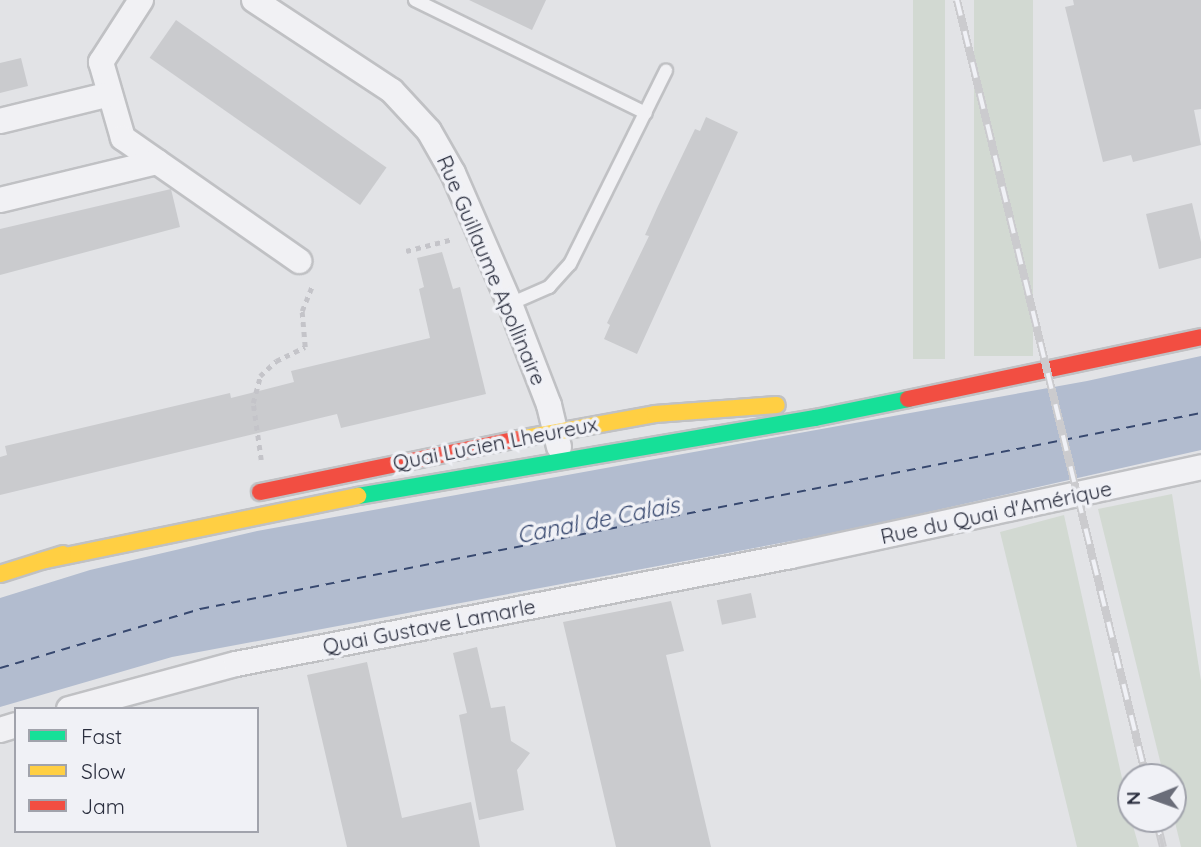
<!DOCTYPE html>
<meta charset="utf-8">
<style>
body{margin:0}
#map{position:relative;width:1201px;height:847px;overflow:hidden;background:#e2e3e6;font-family:Quicksand,sans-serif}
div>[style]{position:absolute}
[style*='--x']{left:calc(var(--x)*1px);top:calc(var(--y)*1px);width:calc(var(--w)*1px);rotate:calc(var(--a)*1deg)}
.green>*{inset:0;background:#d2d9d2;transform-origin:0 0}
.water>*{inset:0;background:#b2bccf}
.ferry>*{height:2px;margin-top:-1px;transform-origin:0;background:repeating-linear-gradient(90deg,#37486f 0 9px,transparent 0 16px)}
.building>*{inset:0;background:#cacbce;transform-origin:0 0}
.path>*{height:4.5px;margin-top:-2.25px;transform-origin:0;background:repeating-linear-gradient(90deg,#c4c4c9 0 5px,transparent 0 10px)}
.roads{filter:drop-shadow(2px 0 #c0c1c4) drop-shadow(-2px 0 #c0c1c4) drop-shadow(0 2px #c0c1c4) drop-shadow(0 -2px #c0c1c4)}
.lane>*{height:12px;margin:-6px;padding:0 6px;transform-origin:6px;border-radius:6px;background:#f1f1f4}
.street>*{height:24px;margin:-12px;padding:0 12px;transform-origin:12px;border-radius:12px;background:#f1f1f4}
.fast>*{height:16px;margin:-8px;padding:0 8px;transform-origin:8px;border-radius:8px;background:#16e098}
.slow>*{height:16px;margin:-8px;padding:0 8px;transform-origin:8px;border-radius:8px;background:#ffcf43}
.jam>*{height:16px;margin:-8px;padding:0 8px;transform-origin:8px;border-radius:8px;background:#f24e42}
.rail>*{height:8px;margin-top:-4px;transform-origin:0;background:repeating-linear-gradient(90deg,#f0f1f6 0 16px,#cbcbce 0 32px);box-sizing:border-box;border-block:2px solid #cbcbce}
span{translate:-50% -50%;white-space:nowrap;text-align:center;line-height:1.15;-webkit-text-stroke:7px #f0f1f6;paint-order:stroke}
.street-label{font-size:21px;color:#2a2e3e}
.water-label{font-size:23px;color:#37486f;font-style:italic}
.legend{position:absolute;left:14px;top:707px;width:245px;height:126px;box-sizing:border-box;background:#f0f1f6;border:2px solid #a1a3ac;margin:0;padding:9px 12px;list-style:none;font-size:21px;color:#2a2e3e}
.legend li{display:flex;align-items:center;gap:14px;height:35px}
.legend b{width:35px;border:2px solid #a1a3ac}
.north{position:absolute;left:1117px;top:763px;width:70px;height:70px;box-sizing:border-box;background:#f0f1f6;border:2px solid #a1a3ac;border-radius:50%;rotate:269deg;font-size:19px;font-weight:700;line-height:28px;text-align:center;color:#2a2e3e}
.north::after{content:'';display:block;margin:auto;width:24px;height:32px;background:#6a6d79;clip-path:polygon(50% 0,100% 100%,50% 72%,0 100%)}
</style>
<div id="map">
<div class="green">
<i style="left:913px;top:0;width:32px;height:359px"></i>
<i style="left:974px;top:0;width:59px;height:356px"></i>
<i style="clip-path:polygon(1172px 494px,1201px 681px,1201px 847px,1181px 847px,1173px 814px,1173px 777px,1164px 777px,1098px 509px)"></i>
<i style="clip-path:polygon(1064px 515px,1131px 819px,1139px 847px,1077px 847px,1000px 532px)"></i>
</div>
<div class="water">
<i style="clip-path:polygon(1201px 356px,1201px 450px,845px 531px,172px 657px,0 707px,0 598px,90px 570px,257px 531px,1087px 381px)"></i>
</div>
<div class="ferry">
<i style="--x:0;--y:668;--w:209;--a:-16.4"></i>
<i style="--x:200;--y:609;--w:1020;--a:-11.08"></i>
</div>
<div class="building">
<i style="clip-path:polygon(469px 0,546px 0,532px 30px)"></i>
<i style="clip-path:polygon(1073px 0,1201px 0,1201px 109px,1194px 110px,1201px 145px,1133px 162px,1131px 155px,1103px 162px,1065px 7px,1074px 5px)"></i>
<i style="left:176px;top:20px;width:257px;height:46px;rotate:35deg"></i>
<i style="clip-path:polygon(21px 58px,28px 86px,0 93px,0 63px)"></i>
<i style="clip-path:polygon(706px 117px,738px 132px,637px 354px,604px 339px,610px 325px,607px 323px,649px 236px,645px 235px,658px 206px,695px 129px,700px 131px)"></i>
<i style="clip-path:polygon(171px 189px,180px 227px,0 275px,0 229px)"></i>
<i style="clip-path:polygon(1192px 203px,1201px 242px,1201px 258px,1159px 269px,1146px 214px)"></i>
<i style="clip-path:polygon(442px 252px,453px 289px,460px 287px,486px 394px,341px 428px,337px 414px,0 495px,0 457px,7px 455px,5px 446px,230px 393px,231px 398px,294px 382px,291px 371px,430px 338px,419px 289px,424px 287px,417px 258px)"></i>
<i style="left:751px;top:593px;width:25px;height:35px;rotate:78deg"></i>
<i style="clip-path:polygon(671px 601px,684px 651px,666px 655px,711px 847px,616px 847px,563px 622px)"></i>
<i style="clip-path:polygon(477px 647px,491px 708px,505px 706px,511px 741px,530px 753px,517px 770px,524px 810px,479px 820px,459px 715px,467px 713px,453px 653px)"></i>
<i style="clip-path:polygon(367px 662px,402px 818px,471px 802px,480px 847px,347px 847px,307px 675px)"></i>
</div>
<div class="path">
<i style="--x:406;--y:251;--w:49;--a:-14.3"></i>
<i style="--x:261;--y:460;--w:58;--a:-98"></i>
<i style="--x:253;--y:403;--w:28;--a:-75"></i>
<i style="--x:260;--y:376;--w:22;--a:-43"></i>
<i style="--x:276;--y:361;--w:32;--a:-26"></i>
<i style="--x:305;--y:347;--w:36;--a:-95"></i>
<i style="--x:302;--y:311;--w:29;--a:-68"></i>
</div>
<div class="roads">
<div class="lane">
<i style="--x:415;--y:0;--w:257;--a:26.1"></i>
<i style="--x:510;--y:304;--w:43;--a:-23.6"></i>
<i style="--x:549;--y:287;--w:31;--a:-48"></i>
<i style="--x:570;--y:264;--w:216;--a:-63.6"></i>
</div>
<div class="street">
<i style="--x:141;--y:0;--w:74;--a:122.8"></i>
<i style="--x:101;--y:62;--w:79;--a:73.9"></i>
<i style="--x:123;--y:138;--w:215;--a:34.9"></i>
<i style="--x:254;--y:0;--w:165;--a:33.4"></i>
<i style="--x:392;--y:91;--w:54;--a:47.2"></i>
<i style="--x:429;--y:131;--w:48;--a:60.3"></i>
<i style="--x:453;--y:173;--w:143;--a:66.5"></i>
<i style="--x:510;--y:304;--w:108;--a:68.9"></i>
<i style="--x:549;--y:405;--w:43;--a:76.6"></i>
<i style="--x:0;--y:121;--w:113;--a:-13.8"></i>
<i style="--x:0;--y:200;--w:162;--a:-13.6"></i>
<i style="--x:69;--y:709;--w:173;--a:-15.1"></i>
<i style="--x:236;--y:664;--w:565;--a:-11.01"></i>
<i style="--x:791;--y:556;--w:420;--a:-12.2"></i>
<i style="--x:0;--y:730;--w:17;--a:-17"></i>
</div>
<div class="fast">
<i style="--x:358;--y:496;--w:464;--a:-9.7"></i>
<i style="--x:815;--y:418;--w:95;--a:-11.5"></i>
</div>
<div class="slow">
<i style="--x:518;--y:439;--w:139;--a:-10.3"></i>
<i style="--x:655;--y:414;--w:122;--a:-4.2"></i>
<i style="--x:41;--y:561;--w:324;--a:-11.6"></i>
<i style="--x:0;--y:574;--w:66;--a:-17.6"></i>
</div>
<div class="jam">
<i style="--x:908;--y:399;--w:299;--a:-11.9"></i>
<i style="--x:260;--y:492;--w:263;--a:-11.6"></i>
</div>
</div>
<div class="rail">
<i style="--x:957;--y:0;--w:800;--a:76.33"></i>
<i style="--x:1156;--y:819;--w:29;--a:76"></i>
</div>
<div class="street-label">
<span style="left:492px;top:270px;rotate:67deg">Rue Guillaume Apollinaire</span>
<span style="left:495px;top:443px;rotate:-11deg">Quai Lucien Lheureux</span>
<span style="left:996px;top:512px;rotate:-12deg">Rue du Quai d'Amérique</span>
<span style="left:429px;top:626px;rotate:-11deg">Quai Gustave Lamarle</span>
</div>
<div class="water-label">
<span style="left:598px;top:520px;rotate:-11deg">Canal de Calais</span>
</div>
<ul class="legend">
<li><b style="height:9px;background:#16e098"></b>Fast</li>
<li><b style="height:9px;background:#ffcf43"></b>Slow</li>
<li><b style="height:9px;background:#f24e42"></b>Jam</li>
</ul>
<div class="north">N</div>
</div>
